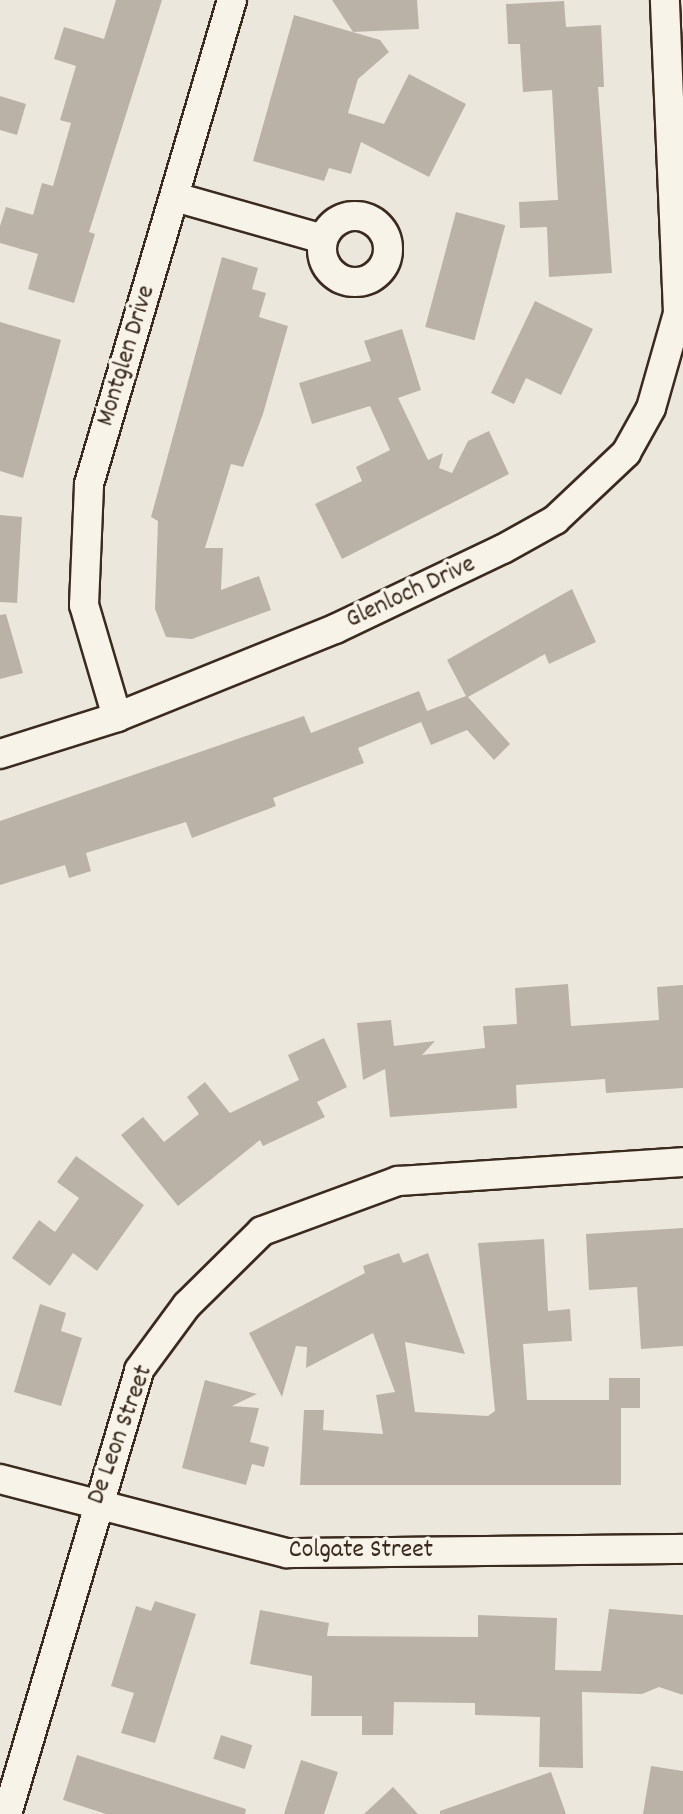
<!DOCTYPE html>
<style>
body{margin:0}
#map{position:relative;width:683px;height:1814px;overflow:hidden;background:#ece7dc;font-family:Dekko,sans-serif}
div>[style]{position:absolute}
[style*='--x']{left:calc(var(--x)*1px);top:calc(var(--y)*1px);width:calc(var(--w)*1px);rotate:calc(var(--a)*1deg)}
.building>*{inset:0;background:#bab2a7;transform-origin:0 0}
.roads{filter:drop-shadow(2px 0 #3b2a1e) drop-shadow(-2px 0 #3b2a1e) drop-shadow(0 2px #3b2a1e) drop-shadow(0 -2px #3b2a1e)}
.street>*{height:28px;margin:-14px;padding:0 14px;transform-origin:14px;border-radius:14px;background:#f7f3e8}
.street>.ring{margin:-14px;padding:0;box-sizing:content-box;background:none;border:28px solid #f7f3e8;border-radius:50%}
span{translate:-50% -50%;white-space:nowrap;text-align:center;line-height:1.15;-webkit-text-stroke:7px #f7f3e8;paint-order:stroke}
.street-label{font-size:26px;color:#3b2a1e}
</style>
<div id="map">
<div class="building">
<i style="clip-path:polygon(116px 0,162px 0,89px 232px,95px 234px,74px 303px,28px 289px,38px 254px,0 243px,0 226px,6px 207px,33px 215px,42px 183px,53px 186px,71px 123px,60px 120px,76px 66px,54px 59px,64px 27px,104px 39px)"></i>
<i style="clip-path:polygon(332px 0,417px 0,419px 29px,353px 32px)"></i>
<i style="clip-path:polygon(564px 1px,566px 27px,601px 25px,604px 87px,598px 87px,612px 273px,549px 277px,547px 227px,520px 228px,519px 202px,558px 200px,552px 90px,523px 92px,520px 44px,508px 44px,506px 4px)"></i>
<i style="clip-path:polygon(294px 15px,380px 40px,389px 52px,358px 79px,348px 113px,384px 124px,409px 74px,466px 104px,429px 177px,361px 142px,351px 174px,329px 168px,324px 181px,253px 161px)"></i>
<i style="clip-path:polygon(0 96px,26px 104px,17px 135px,0 130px)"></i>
<i style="left:456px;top:212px;width:51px;height:119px;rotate:15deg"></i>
<i style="clip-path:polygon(222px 257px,258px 268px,252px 289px,266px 293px,259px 317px,288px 326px,263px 414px,243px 467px,231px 464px,205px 548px,223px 548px,221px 590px,259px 576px,271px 610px,192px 639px,166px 637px,155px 609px,158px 521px,151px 517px)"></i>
<i style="clip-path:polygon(535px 301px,593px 329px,561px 395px,526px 378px,514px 404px,491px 393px)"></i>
<i style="clip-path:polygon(0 322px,61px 340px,23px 478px,0 471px)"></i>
<i style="clip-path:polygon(402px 329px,421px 390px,398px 398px,428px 460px,443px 453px,439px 468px,452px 473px,468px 441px,489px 431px,509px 474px,342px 559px,315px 504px,362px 481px,356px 467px,390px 450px,370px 406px,312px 424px,299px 383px,371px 361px,364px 341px)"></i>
<i style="clip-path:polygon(0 515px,22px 517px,17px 603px,0 602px)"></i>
<i style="clip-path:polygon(572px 589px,596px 642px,549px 664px,545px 654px,468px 697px,510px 744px,494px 760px,467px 730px,431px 745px,421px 722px,358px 748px,364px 763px,273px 798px,276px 806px,192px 838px,186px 822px,86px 853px,91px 871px,69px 878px,65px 865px,0 885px,0 821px,304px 716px,311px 733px,419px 691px,427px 711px,466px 696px,447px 660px)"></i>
<i style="clip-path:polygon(6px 614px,23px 673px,0 679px,0 615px)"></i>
<i style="clip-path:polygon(568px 984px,571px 1026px,659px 1020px,657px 987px,683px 985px,683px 1088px,606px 1093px,605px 1079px,516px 1085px,517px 1108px,390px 1117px,385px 1069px,363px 1080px,357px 1023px,391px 1020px,394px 1046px,435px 1041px,422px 1055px,485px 1048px,483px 1026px,517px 1024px,515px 988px)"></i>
<i style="clip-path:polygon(324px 1038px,347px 1087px,317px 1102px,325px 1117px,263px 1146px,260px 1140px,178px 1206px,121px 1135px,143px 1117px,164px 1142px,199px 1114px,187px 1097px,205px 1082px,230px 1113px,299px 1080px,288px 1055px)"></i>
<i style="clip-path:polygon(76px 1156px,144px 1205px,97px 1271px,73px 1253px,50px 1286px,12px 1258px,39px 1220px,55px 1232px,79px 1198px,57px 1182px)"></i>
<i style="clip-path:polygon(683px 1228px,683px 1346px,641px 1349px,637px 1287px,589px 1290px,586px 1234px)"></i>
<i style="clip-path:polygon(544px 1239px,548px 1311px,570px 1309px,572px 1341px,523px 1344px,527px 1400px,609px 1400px,609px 1378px,640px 1378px,640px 1408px,621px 1408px,621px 1485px,300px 1485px,304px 1410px,324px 1410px,323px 1430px,383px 1434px,376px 1395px,395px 1392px,373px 1333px,306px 1368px,307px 1347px,296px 1346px,282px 1397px,249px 1333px,365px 1273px,363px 1266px,399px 1253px,403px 1263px,428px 1253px,465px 1354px,405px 1342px,415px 1412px,488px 1416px,495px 1411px,478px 1243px)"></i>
<i style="clip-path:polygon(40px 1304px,66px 1313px,61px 1331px,82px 1338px,61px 1406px,14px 1392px)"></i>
<i style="clip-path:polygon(205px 1380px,257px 1394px,232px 1406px,259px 1408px,250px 1442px,269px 1447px,264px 1467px,252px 1464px,246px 1485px,182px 1468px)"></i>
<i style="clip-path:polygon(155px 1601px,196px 1614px,155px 1743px,121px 1733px,134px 1693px,111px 1686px,136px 1606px,151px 1611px)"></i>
<i style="clip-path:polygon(609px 1609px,683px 1615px,683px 1695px,659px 1687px,642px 1694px,582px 1692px,583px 1768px,539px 1767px,540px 1717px,475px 1715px,475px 1703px,394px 1702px,393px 1735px,362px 1735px,362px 1716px,311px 1716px,312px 1676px,250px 1664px,260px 1610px,329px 1623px,327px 1636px,478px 1637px,478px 1615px,557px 1618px,555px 1670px,601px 1671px)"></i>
<i style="left:221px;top:1735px;width:33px;height:25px;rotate:18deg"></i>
<i style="clip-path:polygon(77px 1755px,246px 1809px,245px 1814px,106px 1814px,63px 1800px)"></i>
<i style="clip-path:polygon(301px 1760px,338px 1772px,324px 1814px,284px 1814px)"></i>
<i style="clip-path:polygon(651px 1766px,683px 1771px,683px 1814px,643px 1814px)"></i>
<i style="clip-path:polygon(551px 1772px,566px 1814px,440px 1814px,440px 1811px)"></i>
<i style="clip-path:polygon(393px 1787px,418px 1814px,364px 1814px)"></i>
</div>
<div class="roads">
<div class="street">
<i style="--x:175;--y:197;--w:154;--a:15.8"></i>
<i class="ring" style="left:322px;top:216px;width:38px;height:38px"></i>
<i style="--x:117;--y:717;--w:117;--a:-106.4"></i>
<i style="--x:84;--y:605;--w:121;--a:-87.6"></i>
<i style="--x:89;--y:484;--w:505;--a:-73.54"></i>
<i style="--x:0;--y:754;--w:123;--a:-17.5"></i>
<i style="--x:117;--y:717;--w:235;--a:-22"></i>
<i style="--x:335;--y:629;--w:186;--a:-25.5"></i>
<i style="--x:503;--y:549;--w:60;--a:-29.1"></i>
<i style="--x:555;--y:520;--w:98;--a:-43.3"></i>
<i style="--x:626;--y:453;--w:51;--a:-60.9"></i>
<i style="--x:651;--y:408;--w:99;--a:-74.1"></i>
<i style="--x:678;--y:313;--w:313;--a:-92.4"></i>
<i style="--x:0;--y:1479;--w:296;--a:14.5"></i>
<i style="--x:287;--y:1553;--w:396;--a:-0.6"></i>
<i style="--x:7;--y:1814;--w:463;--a:-73.4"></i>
<i style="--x:139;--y:1370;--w:81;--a:-53.6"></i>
<i style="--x:187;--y:1305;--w:105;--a:-44.6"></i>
<i style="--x:262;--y:1231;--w:145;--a:-20.2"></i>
<i style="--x:398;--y:1181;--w:286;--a:-3.8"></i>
</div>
</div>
<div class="street-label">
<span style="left:127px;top:356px;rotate:-73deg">Montglen Drive</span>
<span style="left:411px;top:593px;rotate:-25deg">Glenloch Drive</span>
<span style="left:121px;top:1435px;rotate:-70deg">De Leon Street</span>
<span style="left:361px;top:1551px">Colgate Street</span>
</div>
</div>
